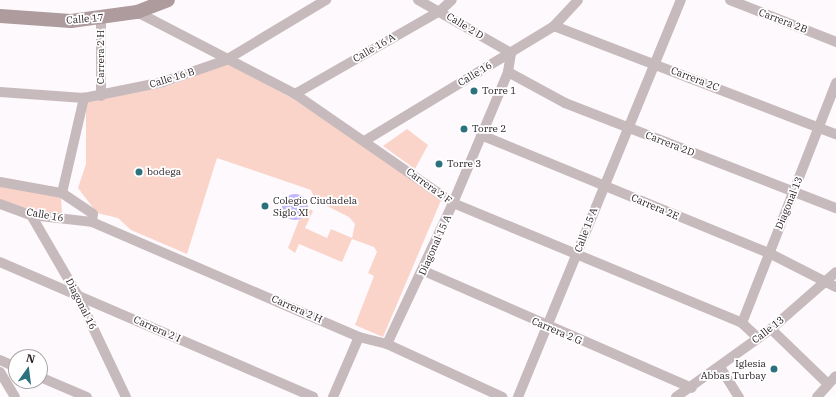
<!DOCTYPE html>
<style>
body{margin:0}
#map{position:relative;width:836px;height:397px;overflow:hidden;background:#fef9fc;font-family:"IBM Plex Serif",serif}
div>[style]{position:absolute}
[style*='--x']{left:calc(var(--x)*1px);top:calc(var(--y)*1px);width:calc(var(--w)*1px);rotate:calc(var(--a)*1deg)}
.green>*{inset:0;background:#fbd4c9}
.water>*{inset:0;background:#c0b7ff}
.round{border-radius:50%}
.street>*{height:10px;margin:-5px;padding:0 5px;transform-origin:5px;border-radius:5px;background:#c7babc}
.secondary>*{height:14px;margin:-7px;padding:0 7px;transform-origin:7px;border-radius:7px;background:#ae9b9d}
.dots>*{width:11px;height:11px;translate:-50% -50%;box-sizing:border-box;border:2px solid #fff;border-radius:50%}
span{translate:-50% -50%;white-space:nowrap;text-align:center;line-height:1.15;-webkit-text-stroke:3.5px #fff;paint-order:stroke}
.street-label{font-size:10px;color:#2a2126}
.poi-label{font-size:10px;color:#2a2126}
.left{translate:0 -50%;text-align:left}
.right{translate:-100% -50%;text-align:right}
.north{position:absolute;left:8px;top:349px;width:40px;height:40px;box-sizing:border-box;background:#fff;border:1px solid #aaa6a8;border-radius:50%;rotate:14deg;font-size:11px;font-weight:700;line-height:16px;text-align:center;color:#2a2126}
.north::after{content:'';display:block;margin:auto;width:14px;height:18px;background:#2b727e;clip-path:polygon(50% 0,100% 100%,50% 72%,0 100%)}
</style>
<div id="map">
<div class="green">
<i style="clip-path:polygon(228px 64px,292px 98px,442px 198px,383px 337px,355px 325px,374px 276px,368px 273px,377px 252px,374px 247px,352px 239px,342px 262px,299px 244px,295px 253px,288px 248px,299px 220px,310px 209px,313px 211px,305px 228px,327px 238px,331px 229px,352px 238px,355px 224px,349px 217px,315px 200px,311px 190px,217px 158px,187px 254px,131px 230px,118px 218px,97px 213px,78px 188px,86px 164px,86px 101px,165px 87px)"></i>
<i style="clip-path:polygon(407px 129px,428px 145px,415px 169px,383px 146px)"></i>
<i style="clip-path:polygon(0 186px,61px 196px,62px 214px,35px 211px,0 199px)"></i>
</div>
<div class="water">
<i class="round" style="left:282px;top:194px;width:26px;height:26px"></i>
</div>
<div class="street">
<i style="--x:730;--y:0;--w:114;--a:21.6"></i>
<i style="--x:137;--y:12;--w:178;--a:27.4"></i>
<i style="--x:295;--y:94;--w:192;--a:34.6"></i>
<i style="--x:453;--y:203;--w:313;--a:22.5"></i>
<i style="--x:742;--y:323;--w:22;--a:43"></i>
<i style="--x:554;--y:26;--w:302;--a:21"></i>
<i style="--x:508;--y:72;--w:65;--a:28.5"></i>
<i style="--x:565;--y:103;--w:291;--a:21.2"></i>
<i style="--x:0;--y:92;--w:84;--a:4.1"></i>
<i style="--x:84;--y:98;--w:81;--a:-11.4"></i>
<i style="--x:163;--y:82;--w:67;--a:-19.2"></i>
<i style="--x:226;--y:60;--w:117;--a:-31"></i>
<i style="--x:295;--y:94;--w:167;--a:-29.8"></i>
<i style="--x:440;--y:11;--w:16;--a:-43"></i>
<i style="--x:101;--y:96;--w:78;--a:-90"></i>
<i style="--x:481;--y:135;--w:311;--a:22.3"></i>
<i style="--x:769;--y:253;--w:75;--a:26.9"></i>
<i style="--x:366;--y:140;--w:220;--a:-31.2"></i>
<i style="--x:554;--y:26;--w:35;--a:-47"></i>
<i style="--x:0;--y:182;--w:63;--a:10.1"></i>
<i style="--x:62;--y:193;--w:37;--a:34"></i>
<i style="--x:93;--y:214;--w:8;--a:97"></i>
<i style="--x:62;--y:193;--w:98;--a:-77"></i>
<i style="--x:0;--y:204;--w:33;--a:20"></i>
<i style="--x:31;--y:215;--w:61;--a:6.5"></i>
<i style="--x:92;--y:222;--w:291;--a:23.3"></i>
<i style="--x:359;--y:337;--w:29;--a:14"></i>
<i style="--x:387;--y:344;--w:127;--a:24.7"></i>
<i style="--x:31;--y:215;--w:91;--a:59.8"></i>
<i style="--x:77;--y:294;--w:114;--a:64.6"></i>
<i style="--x:0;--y:262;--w:341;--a:23.3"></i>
<i style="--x:424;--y:271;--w:292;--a:23.6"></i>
<i style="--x:742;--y:323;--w:258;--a:-68.6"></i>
<i style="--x:771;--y:329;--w:79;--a:44"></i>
<i style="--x:387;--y:344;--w:156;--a:-64.9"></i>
<i style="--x:453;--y:203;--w:142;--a:-67.2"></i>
<i style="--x:508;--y:72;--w:19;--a:-81"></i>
<i style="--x:511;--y:53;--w:107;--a:-150.3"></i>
<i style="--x:0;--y:360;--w:17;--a:24"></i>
<i style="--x:720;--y:367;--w:36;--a:58"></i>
<i style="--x:0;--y:372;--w:29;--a:59"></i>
<i style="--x:40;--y:377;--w:51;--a:23.1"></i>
<i style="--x:333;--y:397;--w:65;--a:-66.6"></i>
<i style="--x:518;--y:397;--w:429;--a:-67.7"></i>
<i style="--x:676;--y:397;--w:117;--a:-35.6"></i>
<i style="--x:771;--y:329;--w:86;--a:-41.2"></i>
<i style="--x:817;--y:397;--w:28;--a:-48"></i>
</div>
<div class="secondary">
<i style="--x:0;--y:16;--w:71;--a:4"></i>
<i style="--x:71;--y:21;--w:67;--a:-7.8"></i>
<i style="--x:137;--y:12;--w:33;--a:-21"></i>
</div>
<div class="dots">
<i style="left:474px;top:91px;background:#2b727e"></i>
<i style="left:464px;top:129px;background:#2b727e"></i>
<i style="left:439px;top:164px;background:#2b727e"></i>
<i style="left:139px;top:172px;background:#2b727e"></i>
<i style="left:265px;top:206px;background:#2b727e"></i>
<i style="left:774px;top:369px;background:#2b727e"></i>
</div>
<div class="street-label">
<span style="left:85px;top:19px;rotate:-5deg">Calle 17</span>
<span style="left:783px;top:21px;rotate:21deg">Carrera 2B</span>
<span style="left:465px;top:26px;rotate:31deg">Calle 2 D</span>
<span style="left:374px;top:48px;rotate:-30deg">Calle 16 A</span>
<span style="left:101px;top:57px;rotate:-90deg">Carrera 2 H</span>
<span style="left:475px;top:74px;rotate:-31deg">Calle 16</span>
<span style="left:172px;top:78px;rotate:-17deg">Calle 16 B</span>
<span style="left:695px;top:79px;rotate:21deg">Carrera 2C</span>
<span style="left:670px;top:144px;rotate:21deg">Carrera 2D</span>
<span style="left:429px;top:186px;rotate:36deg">Carrera 2 F</span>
<span style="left:789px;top:203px;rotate:-68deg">Diagonal 13</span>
<span style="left:655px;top:207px;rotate:23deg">Carrera 2E</span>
<span style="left:45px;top:215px;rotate:10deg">Calle 16</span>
<span style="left:586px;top:230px;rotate:-69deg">Calle 15 A</span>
<span style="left:435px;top:245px;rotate:-66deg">Diagonal 15 A</span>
<span style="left:81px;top:304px;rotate:63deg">Diagonal 16</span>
<span style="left:297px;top:309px;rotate:24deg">Carrera 2 H</span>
<span style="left:157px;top:329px;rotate:24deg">Carrera 2 I</span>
<span style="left:768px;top:330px;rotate:-38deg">Calle 13</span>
<span style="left:557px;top:331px;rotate:23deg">Carrera 2 G</span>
</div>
<div class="poi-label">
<span class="left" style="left:482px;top:91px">Torre 1</span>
<span class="left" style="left:472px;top:129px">Torre 2</span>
<span class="left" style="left:447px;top:164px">Torre 3</span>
<span class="left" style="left:147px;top:172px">bodega</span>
<span class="left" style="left:273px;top:206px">Colegio Ciudadela<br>Siglo XI</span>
<span class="right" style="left:766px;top:369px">Iglesia<br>Abbas Turbay</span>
</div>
<div class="north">N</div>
</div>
